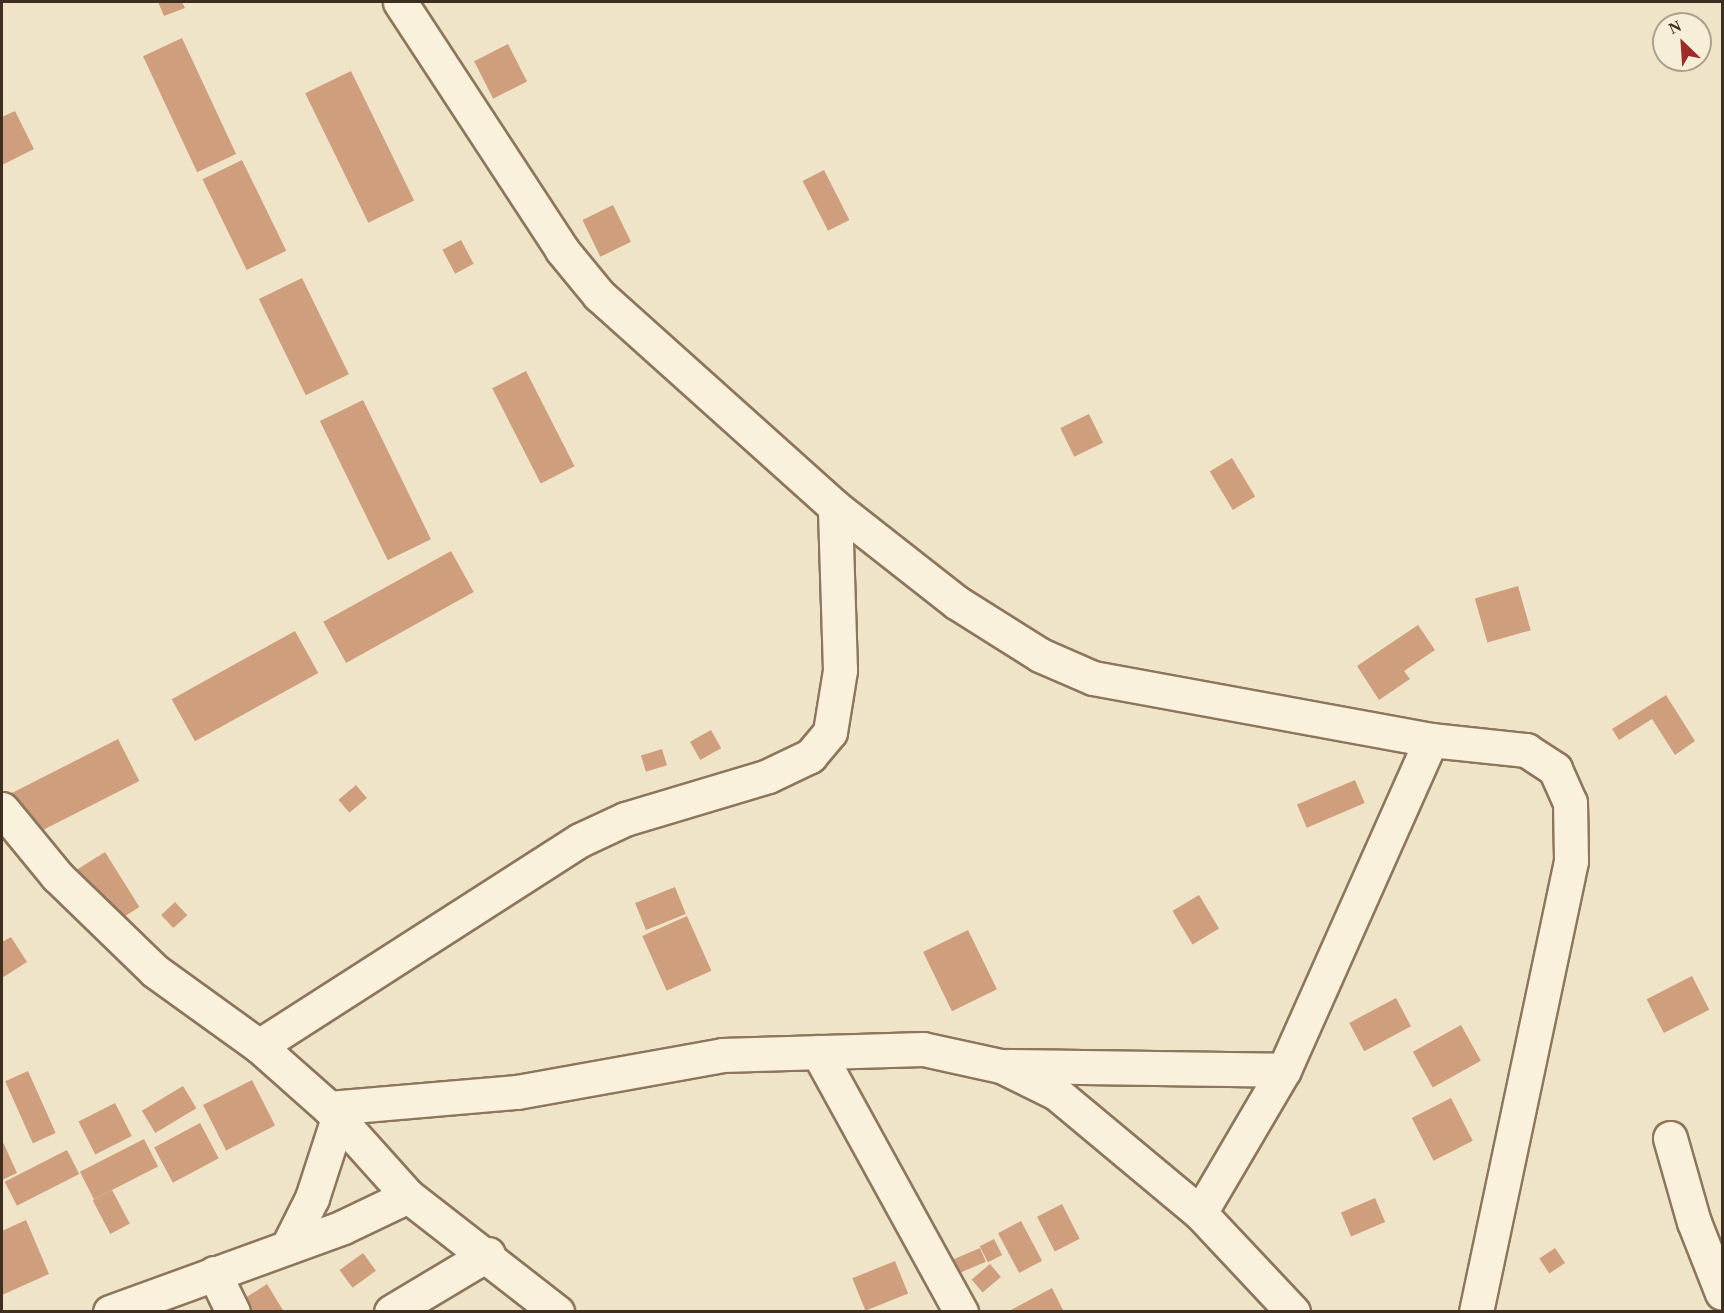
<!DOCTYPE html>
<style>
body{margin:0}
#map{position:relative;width:1724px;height:1313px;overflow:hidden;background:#f0e4c8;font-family:Georgia,serif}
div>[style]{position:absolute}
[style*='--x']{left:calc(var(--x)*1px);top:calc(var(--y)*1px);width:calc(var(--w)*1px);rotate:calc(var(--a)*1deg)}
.building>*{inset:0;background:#cf9f7d;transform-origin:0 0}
.roads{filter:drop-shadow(2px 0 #8d765c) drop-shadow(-2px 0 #8d765c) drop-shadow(0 2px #8d765c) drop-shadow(0 -2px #8d765c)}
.street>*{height:33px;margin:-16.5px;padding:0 16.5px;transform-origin:16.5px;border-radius:16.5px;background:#faf1dc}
span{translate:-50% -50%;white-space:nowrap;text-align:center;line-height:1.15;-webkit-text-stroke:5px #f7eed8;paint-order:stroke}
.frame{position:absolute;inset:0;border:3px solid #3d2e20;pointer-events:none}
.north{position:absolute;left:1652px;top:12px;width:60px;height:60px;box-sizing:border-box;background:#f7eed8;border:2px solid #ada18e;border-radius:50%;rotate:335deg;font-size:16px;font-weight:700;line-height:24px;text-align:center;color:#3d2e20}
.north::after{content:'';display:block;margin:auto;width:21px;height:27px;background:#9e2a2b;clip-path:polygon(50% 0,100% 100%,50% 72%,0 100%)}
</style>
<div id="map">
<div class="building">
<i style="clip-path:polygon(158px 2px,182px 2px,185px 8px,164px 16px)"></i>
<i style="left:182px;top:38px;width:128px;height:43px;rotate:65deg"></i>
<i style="left:508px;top:44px;width:42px;height:38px;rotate:63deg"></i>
<i style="left:351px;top:71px;width:144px;height:51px;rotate:64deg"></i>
<i style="clip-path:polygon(15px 111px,34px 149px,2px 165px,2px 117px)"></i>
<i style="left:242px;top:160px;width:101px;height:44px;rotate:64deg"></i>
<i style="left:824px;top:170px;width:56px;height:24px;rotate:63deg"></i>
<i style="left:613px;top:205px;width:41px;height:34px;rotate:64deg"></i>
<i style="left:461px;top:240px;width:27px;height:21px;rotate:62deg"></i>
<i style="left:302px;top:278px;width:107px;height:48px;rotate:64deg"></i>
<i style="left:526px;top:371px;width:107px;height:38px;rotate:63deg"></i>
<i style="left:363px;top:400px;width:155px;height:48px;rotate:64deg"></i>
<i style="left:1089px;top:414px;width:32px;height:32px;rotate:64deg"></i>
<i style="left:1232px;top:458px;width:45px;height:26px;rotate:59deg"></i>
<i style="left:451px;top:551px;width:47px;height:146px;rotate:61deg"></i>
<i style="left:1518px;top:586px;width:46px;height:45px;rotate:74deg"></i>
<i style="clip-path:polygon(1418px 625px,1435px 650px,1404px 671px,1410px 679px,1379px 700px,1357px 666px)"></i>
<i style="left:295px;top:631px;width:48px;height:141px;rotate:61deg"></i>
<i style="clip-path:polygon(1666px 695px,1695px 741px,1675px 755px,1652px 719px,1619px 740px,1612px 729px)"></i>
<i style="left:711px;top:730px;width:21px;height:24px;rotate:61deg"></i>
<i style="left:118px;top:739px;width:47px;height:123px;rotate:63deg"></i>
<i style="left:662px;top:749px;width:17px;height:22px;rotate:73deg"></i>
<i style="left:1355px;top:780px;width:25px;height:63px;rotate:67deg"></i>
<i style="left:356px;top:785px;width:17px;height:23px;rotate:50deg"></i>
<i style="left:105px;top:852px;width:65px;height:39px;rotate:58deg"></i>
<i style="left:675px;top:887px;width:29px;height:43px;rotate:68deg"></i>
<i style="left:1199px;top:895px;width:39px;height:31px;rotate:59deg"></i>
<i style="left:175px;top:902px;width:18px;height:19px;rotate:47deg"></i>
<i style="left:687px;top:916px;width:60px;height:49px;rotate:66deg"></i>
<i style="left:968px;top:930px;width:66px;height:50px;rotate:64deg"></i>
<i style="clip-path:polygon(11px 937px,27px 962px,2px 978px,2px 942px)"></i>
<i style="left:1692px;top:976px;width:38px;height:51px;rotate:63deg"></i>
<i style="left:1396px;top:998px;width:32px;height:53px;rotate:62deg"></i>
<i style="left:1461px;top:1025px;width:41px;height:55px;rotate:61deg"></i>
<i style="left:28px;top:1071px;width:68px;height:25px;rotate:66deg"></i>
<i style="left:252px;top:1080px;width:51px;height:55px;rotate:63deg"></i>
<i style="left:183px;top:1086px;width:26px;height:48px;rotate:59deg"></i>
<i style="left:1451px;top:1098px;width:48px;height:44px;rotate:63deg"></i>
<i style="left:115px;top:1103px;width:37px;height:41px;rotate:63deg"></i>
<i style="left:200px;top:1123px;width:40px;height:52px;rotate:62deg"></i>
<i style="left:144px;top:1139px;width:31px;height:72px;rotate:63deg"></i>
<i style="clip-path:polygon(2px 1140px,17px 1173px,2px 1180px)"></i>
<i style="left:67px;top:1150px;width:27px;height:70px;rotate:63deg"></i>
<i style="left:112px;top:1190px;width:38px;height:22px;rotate:62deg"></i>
<i style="left:1375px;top:1198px;width:26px;height:37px;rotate:67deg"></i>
<i style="left:1062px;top:1204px;width:39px;height:28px;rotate:63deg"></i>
<i style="clip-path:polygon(26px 1220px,49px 1274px,2px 1295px,2px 1231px)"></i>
<i style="left:1021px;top:1221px;width:45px;height:26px;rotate:62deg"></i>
<i style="left:994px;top:1239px;width:18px;height:16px;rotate:63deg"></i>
<i style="left:980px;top:1248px;width:15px;height:30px;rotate:67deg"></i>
<i style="left:1555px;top:1248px;width:18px;height:19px;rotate:56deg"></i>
<i style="left:363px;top:1253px;width:22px;height:29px;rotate:54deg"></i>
<i style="left:895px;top:1261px;width:35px;height:46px;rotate:68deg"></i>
<i style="left:990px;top:1264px;width:17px;height:24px;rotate:50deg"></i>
<i style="clip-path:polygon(267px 1284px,284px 1312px,241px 1312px,236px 1304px)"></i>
<i style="clip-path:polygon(1052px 1288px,1064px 1312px,1007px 1312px)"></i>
</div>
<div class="roads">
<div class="street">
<i style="--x:400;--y:2;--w:296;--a:56.8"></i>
<i style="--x:562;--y:250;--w:58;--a:50.6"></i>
<i style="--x:599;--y:295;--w:317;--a:41.9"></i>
<i style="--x:835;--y:507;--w:154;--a:38.1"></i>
<i style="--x:956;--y:602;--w:99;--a:32.2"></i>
<i style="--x:1040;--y:655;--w:58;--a:23.5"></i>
<i style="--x:1093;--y:678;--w:344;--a:10.4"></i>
<i style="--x:1431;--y:740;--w:96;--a:6"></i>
<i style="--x:1526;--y:750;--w:35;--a:33"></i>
<i style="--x:1555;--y:769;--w:36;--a:66"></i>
<i style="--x:1570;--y:802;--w:59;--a:89"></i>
<i style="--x:1571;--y:861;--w:461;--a:101.9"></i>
<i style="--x:2;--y:809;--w:87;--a:50.6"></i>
<i style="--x:57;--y:876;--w:136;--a:44.1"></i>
<i style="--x:155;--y:971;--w:128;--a:35.8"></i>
<i style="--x:259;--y:1046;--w:94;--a:41.5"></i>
<i style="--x:329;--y:1108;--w:118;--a:48.1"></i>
<i style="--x:408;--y:1196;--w:189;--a:37.9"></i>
<i style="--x:259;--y:1046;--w:381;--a:-32.7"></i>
<i style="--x:580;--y:840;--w:50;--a:-25"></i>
<i style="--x:625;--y:819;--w:149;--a:-16.7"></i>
<i style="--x:768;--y:776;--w:47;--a:-25.5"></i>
<i style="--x:810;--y:756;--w:31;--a:-50"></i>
<i style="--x:830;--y:732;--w:63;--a:-80.8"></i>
<i style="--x:840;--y:670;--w:163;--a:-91.8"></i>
<i style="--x:818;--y:1052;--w:297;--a:61.2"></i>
<i style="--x:1009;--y:1066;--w:275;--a:0.8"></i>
<i style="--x:329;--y:1108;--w:189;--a:-4.9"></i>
<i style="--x:517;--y:1092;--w:208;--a:-10.2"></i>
<i style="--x:722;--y:1055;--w:201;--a:-1.7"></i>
<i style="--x:923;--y:1049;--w:80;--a:12.3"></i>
<i style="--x:1001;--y:1066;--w:61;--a:26.1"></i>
<i style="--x:1056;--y:1093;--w:187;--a:39.8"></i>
<i style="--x:1200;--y:1213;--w:136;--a:46.8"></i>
<i style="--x:1670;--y:1138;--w:87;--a:74.1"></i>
<i style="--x:1694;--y:1222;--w:76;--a:68.5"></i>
<i style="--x:1200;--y:1213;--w:166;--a:-59.6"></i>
<i style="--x:1284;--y:1070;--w:361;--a:-66"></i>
<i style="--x:288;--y:1246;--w:54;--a:-63.4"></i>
<i style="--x:312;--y:1198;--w:84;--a:-72"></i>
<i style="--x:214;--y:1273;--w:43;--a:64"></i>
<i style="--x:110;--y:1312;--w:248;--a:-20"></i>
<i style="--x:343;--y:1227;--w:72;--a:-25.5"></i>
<i style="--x:391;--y:1312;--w:113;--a:-30.9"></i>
</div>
</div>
<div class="frame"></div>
<div class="north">N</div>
</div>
